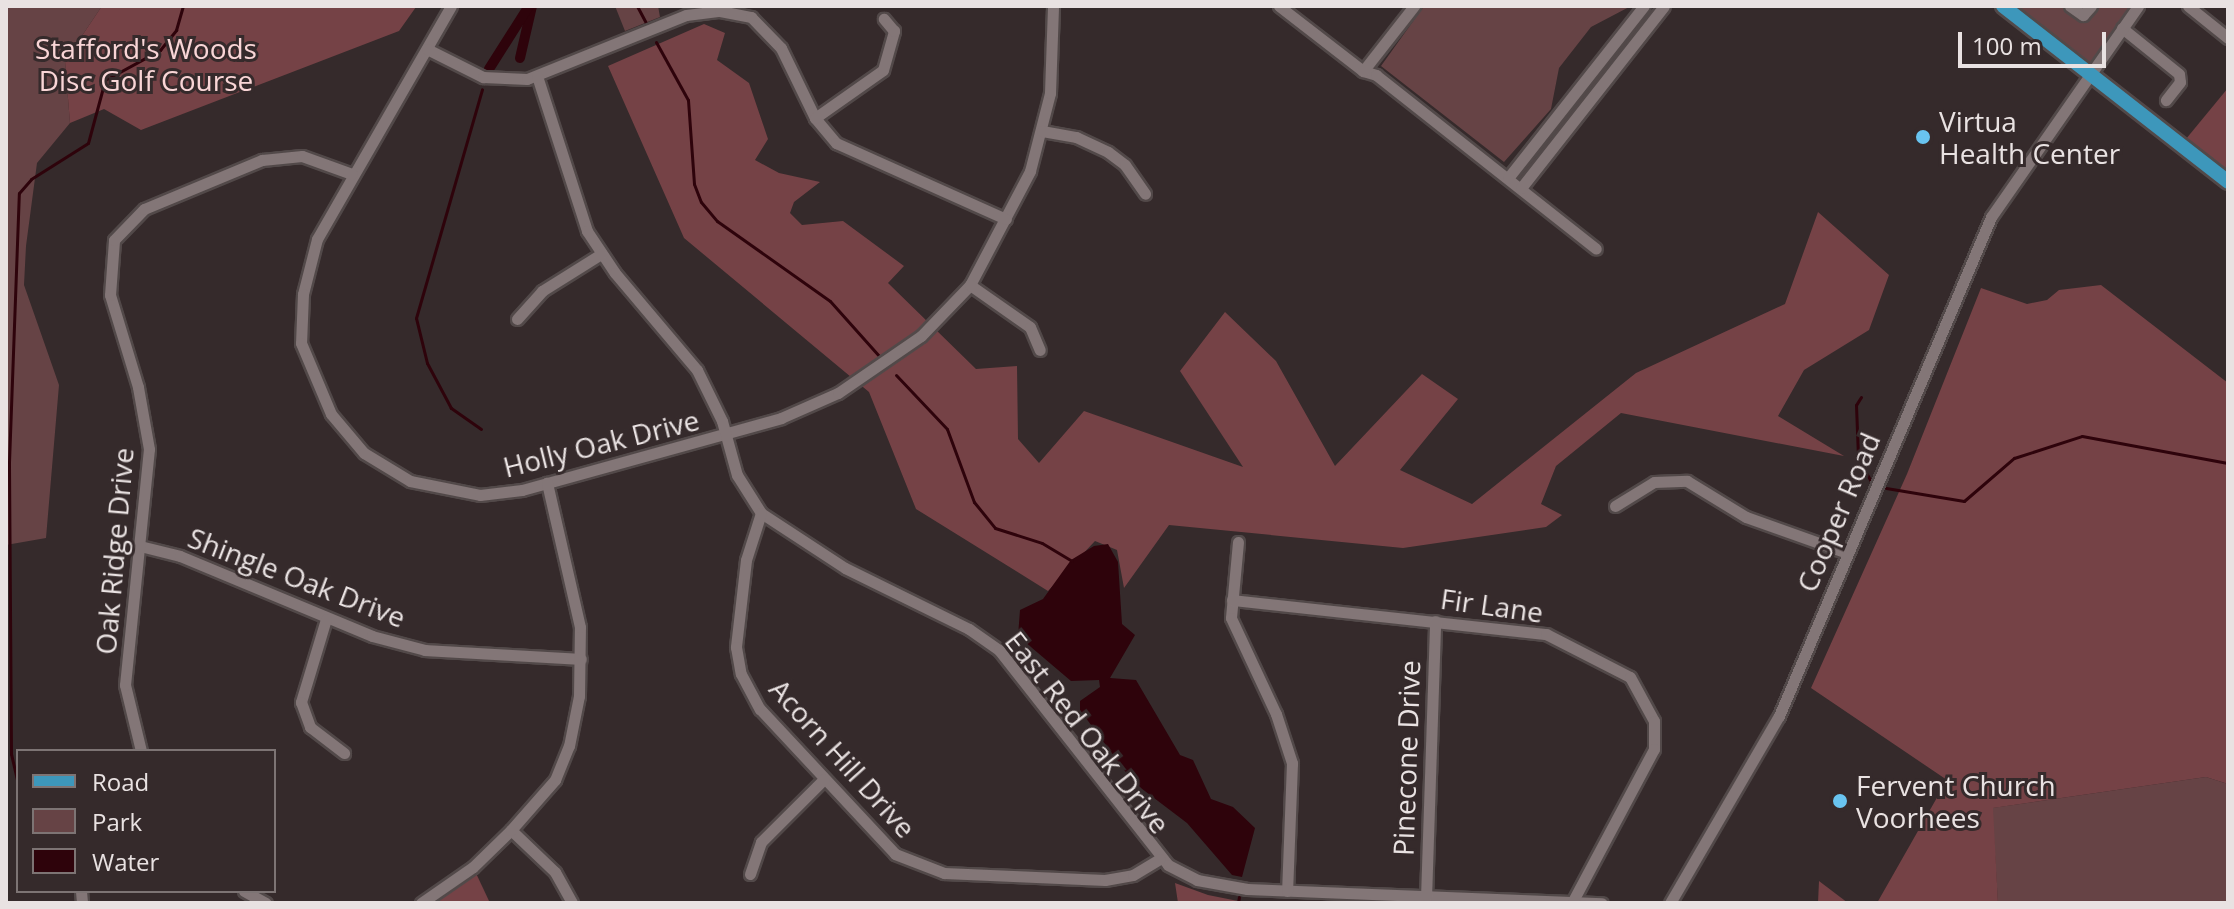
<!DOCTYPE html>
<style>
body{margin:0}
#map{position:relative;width:2234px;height:909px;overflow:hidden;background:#352a2b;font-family:"Open Sans",sans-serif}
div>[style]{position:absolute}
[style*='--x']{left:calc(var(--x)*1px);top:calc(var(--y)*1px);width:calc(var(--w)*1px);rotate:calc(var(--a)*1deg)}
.green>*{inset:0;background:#664345}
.forest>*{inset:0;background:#754246}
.water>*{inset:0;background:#2e030b}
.stream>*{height:3px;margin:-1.5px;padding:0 1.5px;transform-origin:1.5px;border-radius:1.5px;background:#2e030b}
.canal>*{height:10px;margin:-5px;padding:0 5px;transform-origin:5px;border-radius:5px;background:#2e030b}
.roads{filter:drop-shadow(2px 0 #524949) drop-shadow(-2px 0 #524949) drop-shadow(0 2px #524949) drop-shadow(0 -2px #524949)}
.minor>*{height:11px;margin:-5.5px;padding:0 5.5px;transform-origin:5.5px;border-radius:5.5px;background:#837677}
.major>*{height:14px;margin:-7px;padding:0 7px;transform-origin:7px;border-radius:7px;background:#3d97bb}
.dots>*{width:22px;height:22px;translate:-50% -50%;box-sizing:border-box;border:4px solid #352a2b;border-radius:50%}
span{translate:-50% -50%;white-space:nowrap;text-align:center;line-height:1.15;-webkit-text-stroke:6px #352a2b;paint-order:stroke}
.park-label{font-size:28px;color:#f9d5d6}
.poi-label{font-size:28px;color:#e9e2e2}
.left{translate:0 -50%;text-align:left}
.street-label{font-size:28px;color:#e9e2e2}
.frame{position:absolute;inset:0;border:8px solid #e9e2e2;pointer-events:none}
.legend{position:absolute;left:16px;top:749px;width:260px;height:144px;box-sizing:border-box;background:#352a2b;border:2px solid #7d7474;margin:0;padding:10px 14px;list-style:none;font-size:24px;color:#e9e2e2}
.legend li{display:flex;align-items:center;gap:16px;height:40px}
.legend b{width:40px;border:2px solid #7d7474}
.scale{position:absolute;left:1958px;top:32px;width:148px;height:36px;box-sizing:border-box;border:4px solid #e9e2e2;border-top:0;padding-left:10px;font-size:24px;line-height:28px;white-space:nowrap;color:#e9e2e2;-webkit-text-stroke:6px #352a2b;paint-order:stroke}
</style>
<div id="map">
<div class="green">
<i style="clip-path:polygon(6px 6px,102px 6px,65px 61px,70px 123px,37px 163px,26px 246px,24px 285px,59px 385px,46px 538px,6px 545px)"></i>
<i style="clip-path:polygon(615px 6px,658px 6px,660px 17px,625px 31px)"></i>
<i style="clip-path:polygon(1424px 6px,1631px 6px,1591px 27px,1559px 68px,1551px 109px,1504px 162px,1381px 66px)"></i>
<i style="clip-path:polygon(2003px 6px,2138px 6px,2089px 73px)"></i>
<i style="clip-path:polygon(2206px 777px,2228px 784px,2228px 903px,1998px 903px,1992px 808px)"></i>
</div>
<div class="forest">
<i style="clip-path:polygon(102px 6px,416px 6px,416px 7px,399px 31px,141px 130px,104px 109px,70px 123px,65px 61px)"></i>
<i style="clip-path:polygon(704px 24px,725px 33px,717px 60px,749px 83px,768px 139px,755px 160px,779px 173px,820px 182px,794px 202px,790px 213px,802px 225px,843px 221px,904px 266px,888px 283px,976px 369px,1017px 366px,1018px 439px,1039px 463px,1084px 411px,1243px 467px,1180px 371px,1225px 312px,1276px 361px,1335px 466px,1422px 374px,1458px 399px,1400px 470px,1472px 504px,1636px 373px,1785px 304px,1818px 212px,1889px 275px,1869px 330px,1804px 370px,1778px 416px,1844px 456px,1621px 413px,1556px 466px,1541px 504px,1562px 515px,1546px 527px,1403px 548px,1169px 525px,1124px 588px,1117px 550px,1095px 541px,1048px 591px,916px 509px,869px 392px,684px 238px,608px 66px)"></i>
<i style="clip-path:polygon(2228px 88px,2228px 182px,2181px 145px)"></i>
<i style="clip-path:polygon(2101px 285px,2228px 383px,2228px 784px,2206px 777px,1993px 808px,1998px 903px,1877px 903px,1947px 780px,1811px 688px,1907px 474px,1981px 288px,2027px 304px,2047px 300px,2059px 290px)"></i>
<i style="clip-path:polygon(474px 869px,490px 903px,441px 903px,437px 897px)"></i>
<i style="clip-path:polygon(1819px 881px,1848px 903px,1818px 903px)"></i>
<i style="clip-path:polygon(1175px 883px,1208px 895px,1248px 903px,1178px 903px)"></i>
</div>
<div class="water">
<i style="clip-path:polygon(1108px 544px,1118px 562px,1122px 624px,1135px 635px,1110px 678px,1136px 680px,1180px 755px,1193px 760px,1211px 799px,1233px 807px,1255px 828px,1242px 877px,1232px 875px,1187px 823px,1133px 782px,1080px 710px,1080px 701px,1100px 687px,1099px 680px,1071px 681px,1018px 636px,1020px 610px,1043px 599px,1071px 560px,1094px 546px)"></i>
</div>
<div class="stream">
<i style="--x:637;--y:6;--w:19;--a:62"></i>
<i style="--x:656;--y:42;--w:66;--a:61.1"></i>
<i style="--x:688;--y:100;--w:84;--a:85.9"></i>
<i style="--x:694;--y:184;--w:19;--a:69"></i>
<i style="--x:701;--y:202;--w:25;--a:50"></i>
<i style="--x:717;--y:221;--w:138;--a:35.3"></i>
<i style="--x:830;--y:301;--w:75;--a:48.2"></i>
<i style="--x:896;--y:375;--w:74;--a:46.6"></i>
<i style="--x:947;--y:429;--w:78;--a:69.7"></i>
<i style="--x:974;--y:502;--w:33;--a:51"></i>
<i style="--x:995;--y:528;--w:49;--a:17.7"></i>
<i style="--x:1042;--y:543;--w:35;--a:31"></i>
<i style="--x:1861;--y:397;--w:9;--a:122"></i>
<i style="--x:1856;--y:405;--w:53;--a:87.8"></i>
<i style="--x:1858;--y:458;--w:29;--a:61"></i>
<i style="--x:481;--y:429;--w:37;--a:-145"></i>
<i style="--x:451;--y:408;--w:51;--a:-118.1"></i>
<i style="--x:427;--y:363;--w:46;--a:-103.7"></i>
<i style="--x:416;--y:318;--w:238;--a:-73.9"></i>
<i style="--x:1886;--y:488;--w:79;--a:9.5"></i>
<i style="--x:1964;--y:501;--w:66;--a:-40.7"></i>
<i style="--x:2014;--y:458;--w:71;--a:-17.9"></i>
<i style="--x:2082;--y:436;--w:148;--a:10.5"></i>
<i style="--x:18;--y:784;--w:31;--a:-103"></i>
<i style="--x:11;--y:754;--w:292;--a:-90.4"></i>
<i style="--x:9;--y:462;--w:269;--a:-87.9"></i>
<i style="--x:19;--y:193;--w:18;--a:-49"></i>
<i style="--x:31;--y:179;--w:67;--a:-32.3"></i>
<i style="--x:88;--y:143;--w:65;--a:-74.9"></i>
<i style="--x:105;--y:80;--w:63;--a:-28.6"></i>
<i style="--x:160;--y:50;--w:26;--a:-51"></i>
<i style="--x:176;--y:30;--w:25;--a:-74"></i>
<i style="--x:1238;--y:903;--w:6;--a:-81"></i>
</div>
<div class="canal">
<i style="--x:520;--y:58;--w:53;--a:-77"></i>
<i style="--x:489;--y:69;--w:75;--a:-57.6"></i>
</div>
<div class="roads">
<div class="minor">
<i style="--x:451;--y:6;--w:269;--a:119.9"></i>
<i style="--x:317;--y:239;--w:57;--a:104.3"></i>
<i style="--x:303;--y:294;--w:49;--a:92.3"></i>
<i style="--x:301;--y:343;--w:77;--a:67.1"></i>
<i style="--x:331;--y:414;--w:51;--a:49.8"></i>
<i style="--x:364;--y:453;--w:54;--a:31.3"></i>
<i style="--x:410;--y:481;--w:71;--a:11.3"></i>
<i style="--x:480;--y:495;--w:42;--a:-6.8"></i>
<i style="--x:522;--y:490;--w:269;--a:-15.5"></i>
<i style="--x:781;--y:418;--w:62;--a:-23.7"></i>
<i style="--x:838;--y:393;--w:101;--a:-34.5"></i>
<i style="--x:921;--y:336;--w:71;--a:-46.1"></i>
<i style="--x:970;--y:285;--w:129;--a:-62.2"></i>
<i style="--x:1030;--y:171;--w:81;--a:-75.6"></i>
<i style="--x:1050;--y:93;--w:87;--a:-88"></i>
<i style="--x:1279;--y:6;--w:106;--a:37.7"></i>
<i style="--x:1363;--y:71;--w:14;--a:17"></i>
<i style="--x:1376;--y:75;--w:280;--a:38.3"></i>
<i style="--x:2070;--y:6;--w:16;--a:35"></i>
<i style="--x:2083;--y:15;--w:12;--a:-48"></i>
<i style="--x:2188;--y:6;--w:51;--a:38.7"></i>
<i style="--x:2122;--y:28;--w:73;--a:38.9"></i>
<i style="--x:2179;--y:74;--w:8;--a:83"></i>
<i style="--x:2180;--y:82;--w:23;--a:128"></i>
<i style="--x:427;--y:49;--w:63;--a:26.6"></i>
<i style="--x:483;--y:77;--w:44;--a:2.6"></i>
<i style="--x:527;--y:79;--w:171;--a:-21.9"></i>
<i style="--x:686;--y:15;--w:34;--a:-7"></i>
<i style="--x:720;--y:11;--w:32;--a:11"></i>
<i style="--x:751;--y:17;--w:43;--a:45.9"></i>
<i style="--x:781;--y:48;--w:78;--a:64.1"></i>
<i style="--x:815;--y:118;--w:33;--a:50"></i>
<i style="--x:836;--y:143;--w:186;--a:24.1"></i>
<i style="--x:1363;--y:71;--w:83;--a:-51.9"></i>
<i style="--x:537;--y:76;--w:163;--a:72.1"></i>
<i style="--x:587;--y:231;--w:50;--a:56.3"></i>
<i style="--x:615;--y:273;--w:127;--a:49.8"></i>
<i style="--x:697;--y:370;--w:57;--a:63.9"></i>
<i style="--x:722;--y:421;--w:56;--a:74.5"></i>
<i style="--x:737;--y:475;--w:45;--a:57.7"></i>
<i style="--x:761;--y:513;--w:100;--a:33.2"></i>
<i style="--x:845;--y:568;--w:138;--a:26.2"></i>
<i style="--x:969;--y:629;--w:37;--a:35"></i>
<i style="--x:999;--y:650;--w:273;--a:51.8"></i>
<i style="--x:1168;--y:865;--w:33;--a:27"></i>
<i style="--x:1197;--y:880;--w:51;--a:10.2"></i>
<i style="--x:1247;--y:889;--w:355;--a:2.3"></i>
<i style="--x:815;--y:118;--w:83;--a:-35.2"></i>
<i style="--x:883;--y:70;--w:41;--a:-74.2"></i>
<i style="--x:894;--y:31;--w:16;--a:-130"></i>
<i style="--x:1042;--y:131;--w:35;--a:10"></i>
<i style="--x:1076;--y:137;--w:35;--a:25"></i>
<i style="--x:1108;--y:152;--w:21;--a:37"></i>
<i style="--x:1125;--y:165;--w:35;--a:55"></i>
<i style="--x:1508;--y:178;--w:219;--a:-51.7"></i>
<i style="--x:1521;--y:188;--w:231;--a:-51.8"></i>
<i style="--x:970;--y:285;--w:73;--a:35"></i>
<i style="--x:1030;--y:327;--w:25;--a:67"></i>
<i style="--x:517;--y:319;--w:38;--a:-48"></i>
<i style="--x:542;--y:291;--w:70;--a:-32.1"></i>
<i style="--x:1615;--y:506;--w:46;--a:-31.6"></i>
<i style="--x:1654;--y:482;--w:33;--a:-2"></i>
<i style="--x:1687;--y:481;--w:69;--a:31.4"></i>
<i style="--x:1746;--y:517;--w:107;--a:19.6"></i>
<i style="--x:761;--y:513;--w:49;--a:107.7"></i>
<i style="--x:746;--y:560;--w:88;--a:96.6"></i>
<i style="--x:736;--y:647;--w:27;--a:80"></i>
<i style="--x:741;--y:674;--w:40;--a:62"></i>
<i style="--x:760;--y:709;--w:198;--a:47"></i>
<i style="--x:895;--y:854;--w:53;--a:21.2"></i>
<i style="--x:944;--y:873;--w:161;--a:2.5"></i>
<i style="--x:1105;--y:880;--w:28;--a:-10"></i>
<i style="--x:1133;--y:875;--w:31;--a:-31"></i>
<i style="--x:1238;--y:542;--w:76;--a:95.3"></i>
<i style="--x:1231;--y:618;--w:106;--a:64.9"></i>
<i style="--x:1276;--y:714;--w:52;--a:71.9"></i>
<i style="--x:1292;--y:763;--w:128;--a:92.2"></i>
<i style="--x:140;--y:546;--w:41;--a:14"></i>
<i style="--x:180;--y:556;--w:208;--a:22.6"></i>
<i style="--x:372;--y:636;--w:55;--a:14.8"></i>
<i style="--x:425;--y:650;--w:156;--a:3.3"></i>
<i style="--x:1232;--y:600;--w:316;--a:6.2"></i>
<i style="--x:1546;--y:634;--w:94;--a:27.1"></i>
<i style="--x:1630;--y:677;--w:50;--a:61.4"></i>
<i style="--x:1654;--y:721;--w:28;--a:90"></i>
<i style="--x:1654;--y:749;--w:172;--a:118.1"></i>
<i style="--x:326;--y:619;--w:87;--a:106.8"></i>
<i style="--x:301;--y:702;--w:27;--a:70"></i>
<i style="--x:310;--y:727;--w:43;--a:37.4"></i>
<i style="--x:141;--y:751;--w:68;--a:-103.6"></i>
<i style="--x:125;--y:685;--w:237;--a:-84.2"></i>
<i style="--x:149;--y:449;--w:63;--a:-100.1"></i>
<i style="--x:138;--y:387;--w:96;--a:-106.9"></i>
<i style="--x:110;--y:295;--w:55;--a:-85.8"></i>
<i style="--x:114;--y:240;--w:43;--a:-45.9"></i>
<i style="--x:144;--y:209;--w:128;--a:-22.6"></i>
<i style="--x:262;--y:160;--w:40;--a:-5.7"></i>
<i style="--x:302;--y:156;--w:53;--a:19.8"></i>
<i style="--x:511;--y:830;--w:61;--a:43.7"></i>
<i style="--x:555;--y:872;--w:35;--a:61"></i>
<i style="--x:750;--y:874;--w:34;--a:-71"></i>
<i style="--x:761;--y:842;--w:89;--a:-45"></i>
<i style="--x:81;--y:891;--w:12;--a:85"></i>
<i style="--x:244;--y:891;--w:25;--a:29"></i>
<i style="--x:1426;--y:898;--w:277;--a:-88.1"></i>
<i style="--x:421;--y:903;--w:63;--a:-34.7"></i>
<i style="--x:473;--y:867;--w:53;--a:-44.2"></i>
<i style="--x:511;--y:830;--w:67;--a:-48.7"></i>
<i style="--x:555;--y:780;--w:37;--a:-68"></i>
<i style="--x:569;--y:746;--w:51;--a:-78.7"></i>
<i style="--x:579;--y:696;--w:69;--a:-89.2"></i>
<i style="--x:580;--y:627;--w:148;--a:-102.9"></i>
<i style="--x:1670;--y:903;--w:216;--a:-59.8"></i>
<i style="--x:1779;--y:716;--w:542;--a:-66.98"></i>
<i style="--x:1991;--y:217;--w:257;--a:-55.1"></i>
</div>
<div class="major">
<i style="--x:2003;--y:6;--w:286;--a:38"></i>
</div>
</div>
<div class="dots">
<i style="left:1923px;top:137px;background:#69c4f0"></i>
<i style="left:1840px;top:801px;background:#69c4f0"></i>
</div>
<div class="park-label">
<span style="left:146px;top:64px">Stafford's Woods<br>Disc Golf Course</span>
</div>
<div class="poi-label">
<span class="left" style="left:1939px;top:137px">Virtua<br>Health Center</span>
<span class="left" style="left:1856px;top:801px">Fervent Church<br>Voorhees</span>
</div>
<div class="street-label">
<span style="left:601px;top:443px;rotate:-14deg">Holly Oak Drive</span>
<span style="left:1838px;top:512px;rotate:-67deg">Cooper Road</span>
<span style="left:114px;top:551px;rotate:-85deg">Oak Ridge Drive</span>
<span style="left:297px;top:577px;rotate:21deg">Shingle Oak Drive</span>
<span style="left:1492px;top:605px;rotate:8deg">Fir Lane</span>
<span style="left:1088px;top:732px;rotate:52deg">East Red Oak Drive</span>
<span style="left:843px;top:758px;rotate:48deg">Acorn Hill Drive</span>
<span style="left:1406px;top:758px;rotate:-88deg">Pinecone Drive</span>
</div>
<div class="frame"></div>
<ul class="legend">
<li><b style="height:10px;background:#3d97bb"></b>Road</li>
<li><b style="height:22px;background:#664345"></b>Park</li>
<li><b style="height:22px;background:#2e030b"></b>Water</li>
</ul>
<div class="scale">100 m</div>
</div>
